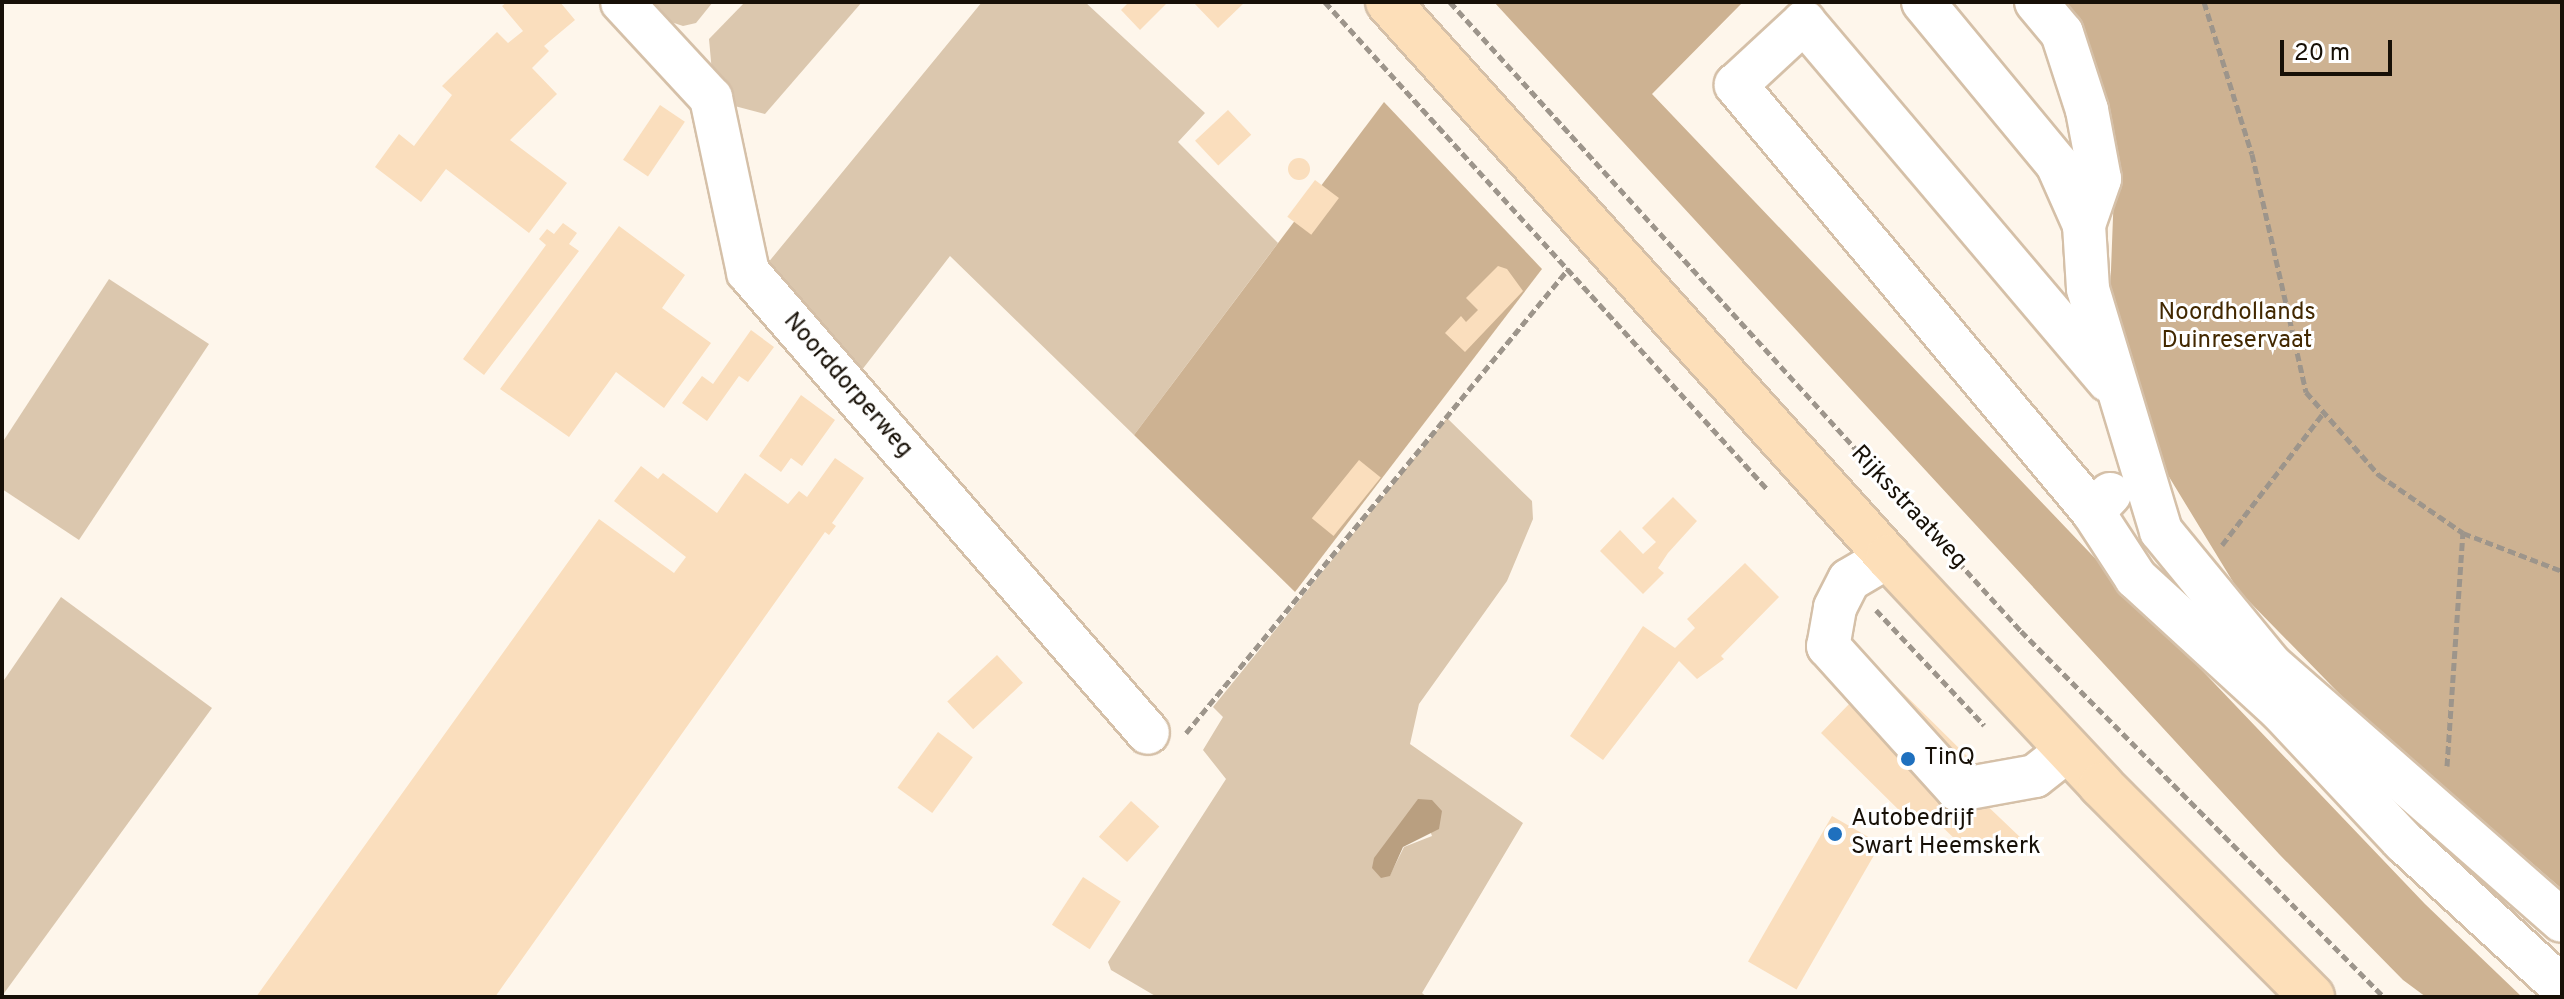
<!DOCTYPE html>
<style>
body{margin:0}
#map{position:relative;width:2564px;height:999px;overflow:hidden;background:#fef6eb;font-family:Overpass,sans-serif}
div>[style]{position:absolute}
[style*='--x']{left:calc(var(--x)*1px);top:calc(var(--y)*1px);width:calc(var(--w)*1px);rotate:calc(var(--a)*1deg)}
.green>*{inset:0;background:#dbc7ae}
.forest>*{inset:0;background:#cdb292}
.water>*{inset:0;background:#b99f80}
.building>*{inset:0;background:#fadebd;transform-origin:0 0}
.round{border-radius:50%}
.path>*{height:5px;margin-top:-2.5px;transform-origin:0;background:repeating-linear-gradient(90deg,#9d958b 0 8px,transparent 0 12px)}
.roads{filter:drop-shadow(2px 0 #d5c0a8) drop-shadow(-2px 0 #d5c0a8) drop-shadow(0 2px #d5c0a8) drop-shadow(0 -2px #d5c0a8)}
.minor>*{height:42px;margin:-21px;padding:0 21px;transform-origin:21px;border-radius:21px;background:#fff}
.major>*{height:44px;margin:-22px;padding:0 22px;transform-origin:22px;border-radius:22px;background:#fddfb9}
.dots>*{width:22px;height:22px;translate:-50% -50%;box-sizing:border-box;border:4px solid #fff;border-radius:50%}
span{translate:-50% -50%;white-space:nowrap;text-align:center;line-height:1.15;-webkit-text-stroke:6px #fff;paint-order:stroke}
.park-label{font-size:24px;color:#422800}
.street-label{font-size:24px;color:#171007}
.poi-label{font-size:24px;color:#171007}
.left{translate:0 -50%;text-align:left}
.frame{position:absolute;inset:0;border:4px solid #171007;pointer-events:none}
.scale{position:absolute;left:2280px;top:40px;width:112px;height:36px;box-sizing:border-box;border:4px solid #171007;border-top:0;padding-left:10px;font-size:24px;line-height:28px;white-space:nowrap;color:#171007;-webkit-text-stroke:6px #fff;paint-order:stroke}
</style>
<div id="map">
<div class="green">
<i style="clip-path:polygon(651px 2px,713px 2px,696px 23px,683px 26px,668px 21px)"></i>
<i style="clip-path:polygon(745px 2px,862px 2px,765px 114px,727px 104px,713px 83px,709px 39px)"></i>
<i style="clip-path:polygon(982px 2px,1085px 2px,1205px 113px,1178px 142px,1278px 243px,1134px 435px,950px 256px,858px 375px,767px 264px)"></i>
<i style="clip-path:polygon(109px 279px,209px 344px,79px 540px,2px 489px,2px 443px)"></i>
<i style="clip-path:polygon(evenodd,1447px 418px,1532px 501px,1533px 519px,1507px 581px,1419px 704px,1410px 744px,1523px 823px,1422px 993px,1427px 997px,1157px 997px,1111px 970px,1108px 962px,1226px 779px,1203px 750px,1223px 717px,1213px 707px,1447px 418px,1418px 800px,1432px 836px,1404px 847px,1390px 875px,1381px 877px,1418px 800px)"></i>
<i style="clip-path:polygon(61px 597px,212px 708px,2px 996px,2px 683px)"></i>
</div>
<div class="forest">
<i style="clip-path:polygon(1494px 2px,1743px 2px,1652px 94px,2425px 904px,2522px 997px,2426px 997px,2403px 980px,2279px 854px)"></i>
<i style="clip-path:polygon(2045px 2px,2562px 2px,2562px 889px,2367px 722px,2238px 590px,2163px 467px,2110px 296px,2114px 191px,2101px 79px)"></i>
<i style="clip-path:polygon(1384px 102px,1542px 269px,1295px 592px,1134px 435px)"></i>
</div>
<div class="water">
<i style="clip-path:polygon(1418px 799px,1432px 800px,1442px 811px,1439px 829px,1403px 847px,1390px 876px,1381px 878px,1372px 868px,1374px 858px)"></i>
</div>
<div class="building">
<i style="clip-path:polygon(507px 2px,560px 2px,575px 20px,544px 46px,549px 51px,532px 68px,557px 94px,510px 140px,567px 183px,529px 233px,446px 169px,421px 202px,375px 167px,399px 134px,414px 146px,452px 95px,442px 86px,497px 32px,508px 43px,523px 31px,502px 6px)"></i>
<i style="clip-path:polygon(1129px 2px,1168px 2px,1140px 30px,1121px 10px)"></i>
<i style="clip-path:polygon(1193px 2px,1245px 2px,1218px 28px)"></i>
<i style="left:660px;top:105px;width:30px;height:66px;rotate:34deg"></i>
<i style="left:1228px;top:110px;width:34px;height:45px;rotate:47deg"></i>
<i class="round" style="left:1288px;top:158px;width:22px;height:22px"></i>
<i style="left:1315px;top:180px;width:30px;height:46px;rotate:37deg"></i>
<i style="clip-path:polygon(563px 223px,577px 233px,569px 244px,579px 251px,484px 375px,463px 359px,546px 245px,539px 239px,547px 229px,554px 234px)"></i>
<i style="clip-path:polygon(619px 226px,685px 275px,662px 308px,711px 343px,664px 408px,616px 372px,569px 437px,500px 389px)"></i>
<i style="clip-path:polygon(1498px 266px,1507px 269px,1523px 291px,1465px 352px,1445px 333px,1461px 316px,1466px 322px,1478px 310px,1466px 298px)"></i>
<i style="clip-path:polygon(751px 330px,774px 347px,748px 382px,739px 376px,707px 421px,682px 403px,702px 376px,713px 384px)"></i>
<i style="clip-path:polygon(801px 395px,835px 420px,802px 466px,791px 458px,781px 472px,759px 456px)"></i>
<i style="clip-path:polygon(835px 458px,864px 478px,832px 523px,836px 526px,829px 535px,825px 532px,495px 997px,256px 997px,599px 519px,674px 573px,686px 557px,614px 501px,641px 466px,658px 479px,663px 473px,717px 513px,745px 473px,788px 504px,799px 491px,807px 497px)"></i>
<i style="left:1359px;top:460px;width:28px;height:75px;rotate:39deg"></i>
<i style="clip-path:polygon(1673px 497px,1697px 521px,1668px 553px,1658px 568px,1664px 573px,1643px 594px,1600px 551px,1620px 530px,1643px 554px,1656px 542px,1642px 528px)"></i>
<i style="clip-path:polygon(1745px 563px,1779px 597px,1721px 656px,1724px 659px,1697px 679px,1679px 661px,1603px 760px,1570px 736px,1643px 626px,1675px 648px,1695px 628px,1687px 619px)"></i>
<i style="left:997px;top:655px;width:38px;height:68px;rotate:47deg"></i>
<i style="clip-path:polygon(1881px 671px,1971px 760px,1956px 776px,2022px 839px,2006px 855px,1976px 837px,1964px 848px,1924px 809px,1911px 822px,1821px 733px)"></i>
<i style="left:938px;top:732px;width:43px;height:69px;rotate:36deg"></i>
<i style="left:1131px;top:801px;width:38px;height:48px;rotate:42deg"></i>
<i style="left:1832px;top:816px;width:56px;height:168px;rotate:30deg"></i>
<i style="left:1083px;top:877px;width:45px;height:57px;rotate:33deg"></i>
</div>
<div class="path">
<i style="--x:1325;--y:2;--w:659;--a:47.77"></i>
<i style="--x:1450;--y:2;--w:850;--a:47.77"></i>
<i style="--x:2021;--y:631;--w:515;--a:45.24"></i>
<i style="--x:2204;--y:2;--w:159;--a:72.5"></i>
<i style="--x:2252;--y:154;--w:244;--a:77.2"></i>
<i style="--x:2306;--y:392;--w:111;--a:48.7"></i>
<i style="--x:2379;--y:475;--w:102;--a:34.6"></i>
<i style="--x:2463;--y:533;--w:106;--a:21"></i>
<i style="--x:2222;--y:545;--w:168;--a:-52.5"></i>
<i style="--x:1876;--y:610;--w:158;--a:46.8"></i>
<i style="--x:1186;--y:733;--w:602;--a:-50.52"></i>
<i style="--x:2447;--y:766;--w:234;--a:-86.1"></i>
</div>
<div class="roads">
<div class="minor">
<i style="--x:622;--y:2;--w:131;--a:47.2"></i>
<i style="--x:711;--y:98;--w:178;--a:78"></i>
<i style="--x:748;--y:272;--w:610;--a:49.05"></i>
<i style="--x:1923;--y:2;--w:210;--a:50.4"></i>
<i style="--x:2057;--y:164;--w:67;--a:66.1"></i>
<i style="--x:2084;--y:225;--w:64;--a:86.4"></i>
<i style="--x:2088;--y:289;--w:253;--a:73.2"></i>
<i style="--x:2161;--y:531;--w:175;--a:50.6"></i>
<i style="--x:2272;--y:666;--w:386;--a:41.3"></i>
<i style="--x:2036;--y:2;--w:40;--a:50"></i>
<i style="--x:2062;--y:33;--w:81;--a:72"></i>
<i style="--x:2087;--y:110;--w:70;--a:79.3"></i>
<i style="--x:2100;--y:179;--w:49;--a:109.2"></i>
<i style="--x:2110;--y:494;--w:25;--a:133"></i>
<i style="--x:2093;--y:512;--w:79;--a:56.9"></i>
<i style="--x:2136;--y:578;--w:195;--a:42.5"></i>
<i style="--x:2280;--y:710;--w:180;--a:46.8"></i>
<i style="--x:2403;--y:841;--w:216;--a:42.6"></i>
<i style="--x:2093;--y:512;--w:557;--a:-129.9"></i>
<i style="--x:1736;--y:85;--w:93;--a:-42.8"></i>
<i style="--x:1804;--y:22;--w:470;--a:49.7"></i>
<i style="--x:1888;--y:557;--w:45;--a:149.5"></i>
<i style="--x:1849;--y:580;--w:31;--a:117"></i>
<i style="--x:1835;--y:608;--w:39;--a:100"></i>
<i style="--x:1828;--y:646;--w:194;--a:47.9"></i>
<i style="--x:1958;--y:790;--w:78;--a:-10.3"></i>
<i style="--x:2035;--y:776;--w:42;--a:-38.2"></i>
</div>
<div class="major">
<i style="--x:1388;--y:2;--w:747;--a:47.98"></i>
<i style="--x:1888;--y:557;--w:312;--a:46.9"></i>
<i style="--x:2101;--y:785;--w:299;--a:45.1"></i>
</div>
</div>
<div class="dots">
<i style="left:1908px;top:759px;background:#1f70be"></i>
<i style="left:1835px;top:834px;background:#1f70be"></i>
</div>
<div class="park-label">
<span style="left:2237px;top:328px">Noordhollands<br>Duinreservaat</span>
</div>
<div class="street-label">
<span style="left:847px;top:386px;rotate:49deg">Noorddorperweg</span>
<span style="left:1908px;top:508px;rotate:47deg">Rijksstraatweg</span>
</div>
<div class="poi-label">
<span class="left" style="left:1924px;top:759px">TinQ</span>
<span class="left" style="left:1851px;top:834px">Autobedrijf<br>Swart Heemskerk</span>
</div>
<div class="frame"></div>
<div class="scale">20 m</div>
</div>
